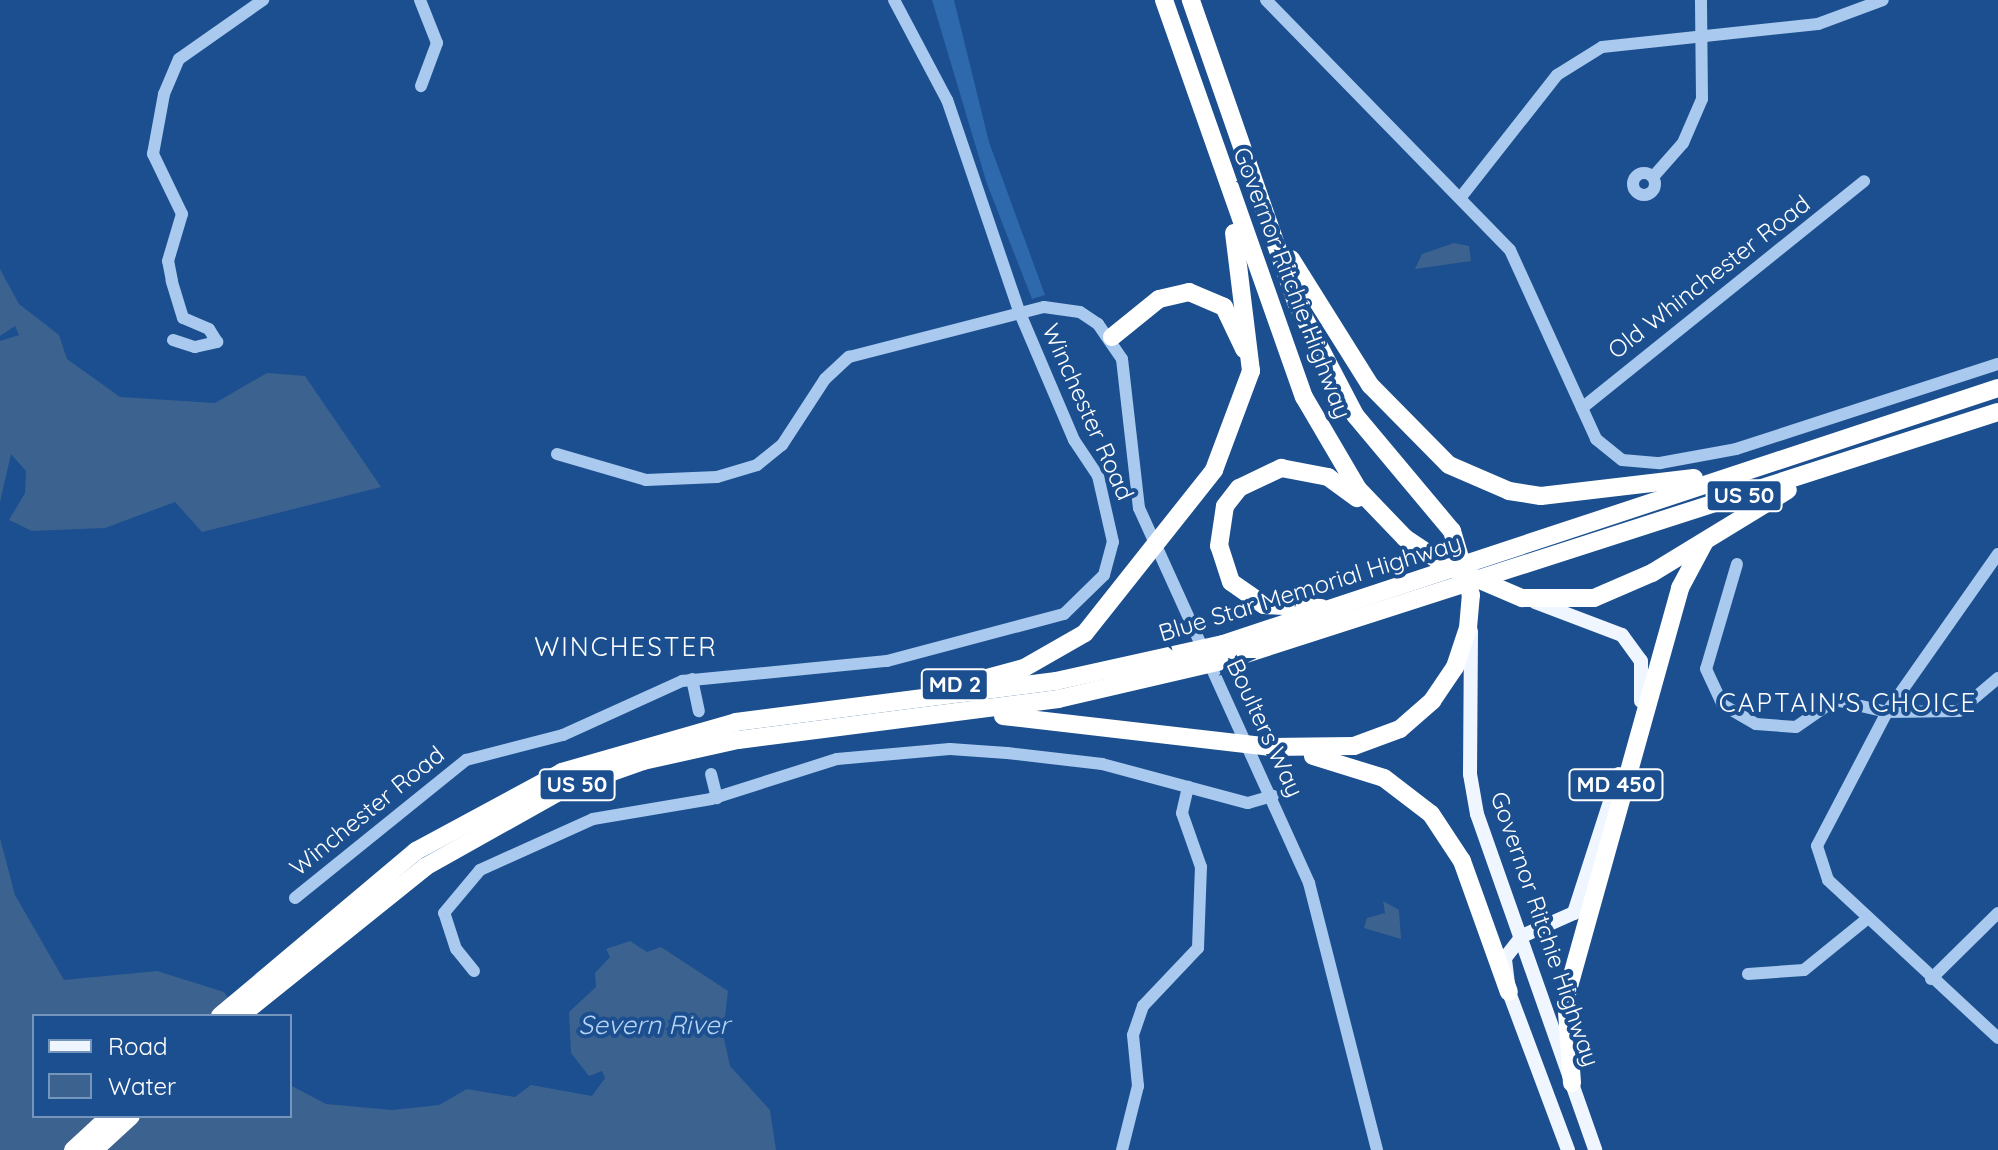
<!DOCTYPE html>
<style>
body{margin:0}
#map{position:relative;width:1998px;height:1150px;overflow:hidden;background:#1b4f8f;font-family:Quicksand,sans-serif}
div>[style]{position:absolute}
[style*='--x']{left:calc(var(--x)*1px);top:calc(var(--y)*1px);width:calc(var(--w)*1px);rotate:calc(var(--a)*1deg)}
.green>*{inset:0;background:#2e69ad}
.water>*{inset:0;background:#3c6290}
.minor>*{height:12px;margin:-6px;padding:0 6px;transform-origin:6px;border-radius:6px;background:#a9c9ee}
.minor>.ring{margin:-6px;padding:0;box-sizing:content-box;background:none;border:12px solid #a9c9ee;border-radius:50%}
.major>*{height:14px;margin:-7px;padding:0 7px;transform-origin:7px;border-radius:7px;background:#f0f6ff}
.highway>*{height:18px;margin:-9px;padding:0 9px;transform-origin:9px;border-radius:9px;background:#fff}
span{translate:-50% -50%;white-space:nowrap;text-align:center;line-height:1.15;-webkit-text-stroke:8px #1b4f8f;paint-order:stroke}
.shield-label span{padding:2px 6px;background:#1b4f8f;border:2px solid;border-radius:6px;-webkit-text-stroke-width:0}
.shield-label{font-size:22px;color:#fff;font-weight:700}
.street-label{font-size:24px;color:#fff}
.neighbourhood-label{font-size:26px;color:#fff;letter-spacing:2px}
.water-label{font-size:26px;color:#b5d3f5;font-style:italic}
.legend{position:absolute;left:32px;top:1014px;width:260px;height:104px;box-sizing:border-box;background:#1b4f8f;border:2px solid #7695bc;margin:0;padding:10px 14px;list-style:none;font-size:24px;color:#fff}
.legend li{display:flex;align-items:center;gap:16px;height:40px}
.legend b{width:40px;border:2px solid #7695bc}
</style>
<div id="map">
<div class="green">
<i style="clip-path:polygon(932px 0,954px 0,989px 142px,1045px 295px,1032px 299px,987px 184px)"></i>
</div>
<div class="water">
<i style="clip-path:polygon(1454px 243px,1469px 246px,1471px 261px,1415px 269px,1422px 254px)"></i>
<i style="clip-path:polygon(0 269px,19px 304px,59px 335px,67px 359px,120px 397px,215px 403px,267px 373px,305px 376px,381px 487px,202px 532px,175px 502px,105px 528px,32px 531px,9px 520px,25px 493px,26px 471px,11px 454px,0 502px,0 341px,19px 335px,15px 326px,0 336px)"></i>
<i style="clip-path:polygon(0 838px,15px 895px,64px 980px,157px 971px,224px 992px,241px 1016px,34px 1016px,34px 1116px,290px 1116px,290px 1085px,326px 1104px,392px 1110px,439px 1105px,467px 1089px,515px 1097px,531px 1085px,592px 1096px,605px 1078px,602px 1071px,589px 1076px,571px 1053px,569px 1012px,596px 987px,595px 973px,610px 957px,606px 949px,630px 941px,647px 952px,661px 947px,728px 991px,723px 1034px,730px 1066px,770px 1110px,776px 1150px,0 1150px)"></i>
<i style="clip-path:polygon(1383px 901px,1399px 910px,1401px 939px,1364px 928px,1367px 918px,1385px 913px)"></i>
</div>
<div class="minor">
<i style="--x:420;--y:0;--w:46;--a:68.4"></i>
<i style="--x:437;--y:43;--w:46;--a:110.4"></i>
<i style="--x:1266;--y:0;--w:349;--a:45.7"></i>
<i style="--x:1510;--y:250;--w:208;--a:65.5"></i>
<i style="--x:1596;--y:439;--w:33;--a:39"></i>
<i style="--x:1622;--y:460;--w:38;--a:5"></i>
<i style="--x:1660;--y:463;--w:77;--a:-10.4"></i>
<i style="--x:1736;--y:449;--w:275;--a:-18"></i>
<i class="ring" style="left:1633px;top:173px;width:10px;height:10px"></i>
<i style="--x:1653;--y:177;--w:45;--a:-48.6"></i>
<i style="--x:1683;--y:143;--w:48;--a:-66.6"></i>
<i style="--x:1702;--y:99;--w:99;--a:-90.6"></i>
<i style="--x:1461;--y:197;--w:155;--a:-51.8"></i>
<i style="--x:1557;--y:75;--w:53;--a:-31.9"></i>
<i style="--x:1602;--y:47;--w:217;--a:-6.1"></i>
<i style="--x:1818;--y:24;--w:69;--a:-20.3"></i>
<i style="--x:173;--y:340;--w:23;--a:18"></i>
<i style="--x:195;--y:347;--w:23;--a:-13"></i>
<i style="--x:217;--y:342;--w:15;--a:-122"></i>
<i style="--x:209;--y:329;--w:28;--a:-157"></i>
<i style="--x:183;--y:318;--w:39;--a:-107"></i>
<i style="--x:172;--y:281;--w:20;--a:-101"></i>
<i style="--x:168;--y:261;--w:49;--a:-73.4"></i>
<i style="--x:182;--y:214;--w:67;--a:-115.8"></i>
<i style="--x:153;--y:154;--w:61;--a:-79.6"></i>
<i style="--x:164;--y:94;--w:38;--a:-67"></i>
<i style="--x:179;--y:59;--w:103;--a:-35.1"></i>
<i style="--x:1582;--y:408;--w:362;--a:-38.8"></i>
<i style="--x:557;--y:454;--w:93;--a:16.3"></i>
<i style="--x:646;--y:480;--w:71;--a:-2.4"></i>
<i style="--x:717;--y:477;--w:42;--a:-16.7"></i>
<i style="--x:757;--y:465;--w:32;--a:-39"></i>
<i style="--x:782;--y:445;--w:79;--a:-56.9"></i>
<i style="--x:825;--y:379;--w:33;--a:-43"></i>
<i style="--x:849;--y:357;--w:201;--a:-14.4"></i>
<i style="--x:1044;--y:307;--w:36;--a:8"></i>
<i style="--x:1080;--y:312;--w:22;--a:34"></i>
<i style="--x:1098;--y:324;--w:42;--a:55.6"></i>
<i style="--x:1122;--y:359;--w:150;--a:83.5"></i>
<i style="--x:1139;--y:508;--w:412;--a:65.6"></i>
<i style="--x:1309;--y:883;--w:276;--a:75.7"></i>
<i style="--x:1998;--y:554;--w:193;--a:125.1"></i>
<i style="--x:1887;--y:712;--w:151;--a:117.6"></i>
<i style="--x:1817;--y:846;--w:36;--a:72"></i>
<i style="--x:1828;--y:880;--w:232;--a:42.9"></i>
<i style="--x:1737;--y:564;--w:109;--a:106.4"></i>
<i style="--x:1706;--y:669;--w:40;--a:65"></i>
<i style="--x:1723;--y:705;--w:38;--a:30"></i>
<i style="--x:1756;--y:724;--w:40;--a:4.3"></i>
<i style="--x:1796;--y:727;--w:47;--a:-34.7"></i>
<i style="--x:1835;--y:700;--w:53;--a:13"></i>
<i style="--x:1887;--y:712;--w:72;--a:-0.8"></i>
<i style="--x:1959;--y:711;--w:51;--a:-40.2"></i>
<i style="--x:692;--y:679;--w:33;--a:78"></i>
<i style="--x:711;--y:774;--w:25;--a:76"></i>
<i style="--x:295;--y:898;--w:220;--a:-38.9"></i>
<i style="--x:466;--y:760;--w:100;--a:-14.5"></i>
<i style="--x:563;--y:735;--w:131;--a:-24.4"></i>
<i style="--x:682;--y:681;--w:206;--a:-5.6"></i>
<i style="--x:887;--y:661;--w:183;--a:-14.9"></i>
<i style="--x:1064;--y:614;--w:56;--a:-44.3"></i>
<i style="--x:1104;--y:575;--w:34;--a:-75"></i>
<i style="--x:1113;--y:542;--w:68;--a:-102.8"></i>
<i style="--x:1098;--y:476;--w:43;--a:-123.7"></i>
<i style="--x:1074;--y:440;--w:140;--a:-113.1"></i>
<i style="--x:1019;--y:311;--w:223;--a:-108.8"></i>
<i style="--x:947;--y:100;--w:113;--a:-117.9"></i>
<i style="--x:474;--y:971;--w:28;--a:-129"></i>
<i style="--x:456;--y:949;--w:38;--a:-108"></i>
<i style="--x:444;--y:913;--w:56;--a:-50.1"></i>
<i style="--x:480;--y:870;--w:124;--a:-24.3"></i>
<i style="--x:593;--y:819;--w:120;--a:-9.6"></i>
<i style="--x:711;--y:799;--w:132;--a:-17.6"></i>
<i style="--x:837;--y:759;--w:113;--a:-5.1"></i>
<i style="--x:950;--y:749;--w:57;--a:4"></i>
<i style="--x:1007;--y:753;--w:96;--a:6.6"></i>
<i style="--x:1102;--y:764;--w:151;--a:15"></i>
<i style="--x:1248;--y:803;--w:26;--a:-16"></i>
<i style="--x:1748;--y:974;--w:56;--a:-4.1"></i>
<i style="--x:1804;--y:970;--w:82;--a:-39.1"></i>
<i style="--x:1931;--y:979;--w:94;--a:-44.6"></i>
<i style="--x:1122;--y:1150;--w:66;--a:-76"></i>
<i style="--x:1138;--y:1086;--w:51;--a:-95.6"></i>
<i style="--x:1133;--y:1035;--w:31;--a:-71"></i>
<i style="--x:1143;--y:1006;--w:80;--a:-46.5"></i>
<i style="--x:1198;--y:948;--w:81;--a:-87.9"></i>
<i style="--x:1201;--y:867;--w:57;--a:-109.4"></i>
<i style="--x:1182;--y:813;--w:27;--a:-77"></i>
</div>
<div class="major">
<i style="--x:1535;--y:602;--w:93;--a:20.8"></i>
<i style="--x:1622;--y:635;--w:32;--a:54"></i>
<i style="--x:1641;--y:661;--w:40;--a:90"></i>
<i style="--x:1471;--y:631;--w:143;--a:90.4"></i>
<i style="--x:1470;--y:774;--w:41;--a:80.1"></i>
<i style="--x:1477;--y:814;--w:356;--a:70.6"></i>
<i style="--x:1568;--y:1150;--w:169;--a:-110.5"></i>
<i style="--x:1509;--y:992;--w:34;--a:-97"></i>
<i style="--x:1505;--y:958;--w:28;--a:-52"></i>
<i style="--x:1522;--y:936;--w:57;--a:-23.9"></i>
<i style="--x:1574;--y:913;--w:146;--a:-72.1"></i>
</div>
<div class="highway">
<i style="--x:1164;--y:0;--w:421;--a:70.6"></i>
<i style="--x:1304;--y:397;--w:107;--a:59.6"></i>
<i style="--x:1358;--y:489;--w:68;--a:46.2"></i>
<i style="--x:1405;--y:538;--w:50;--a:33.7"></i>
<i style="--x:1447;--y:566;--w:82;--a:23.1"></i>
<i style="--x:1522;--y:598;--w:72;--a:0"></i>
<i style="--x:1594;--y:598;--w:63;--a:-23.3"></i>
<i style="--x:1652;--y:573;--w:159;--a:-31.4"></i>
<i style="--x:1291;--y:259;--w:149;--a:57.9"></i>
<i style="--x:1370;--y:385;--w:112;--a:45.4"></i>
<i style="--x:1449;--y:465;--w:65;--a:23.4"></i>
<i style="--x:1509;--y:491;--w:32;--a:9"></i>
<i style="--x:1541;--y:496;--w:154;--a:-6.7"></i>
<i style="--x:1112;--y:337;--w:60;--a:-39"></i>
<i style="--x:1159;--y:299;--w:31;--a:-13"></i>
<i style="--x:1189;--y:292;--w:38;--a:23"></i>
<i style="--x:1224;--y:307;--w:47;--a:64.5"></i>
<i style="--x:1321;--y:608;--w:57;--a:-177"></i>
<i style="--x:1264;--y:605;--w:40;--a:-145.1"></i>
<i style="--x:1231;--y:582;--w:38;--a:-108"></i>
<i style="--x:1219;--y:546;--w:40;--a:-81.5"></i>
<i style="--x:1225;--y:506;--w:23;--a:-52"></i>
<i style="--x:1239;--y:488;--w:47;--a:-25.5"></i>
<i style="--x:1281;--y:468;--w:48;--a:10.8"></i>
<i style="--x:1328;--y:477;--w:36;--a:36"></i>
<i style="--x:976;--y:681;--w:50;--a:-15.2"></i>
<i style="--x:1024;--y:668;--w:70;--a:-29.8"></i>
<i style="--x:1085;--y:633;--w:208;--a:-51.6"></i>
<i style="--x:1214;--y:470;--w:106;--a:-69.5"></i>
<i style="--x:1251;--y:371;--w:139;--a:-97"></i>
<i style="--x:1003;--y:716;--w:270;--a:6.6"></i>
<i style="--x:1271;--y:747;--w:83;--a:-0.7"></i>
<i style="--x:1354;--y:746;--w:49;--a:-20.3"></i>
<i style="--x:1400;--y:729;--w:43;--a:-41.2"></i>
<i style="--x:1432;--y:701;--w:41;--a:-55.9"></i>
<i style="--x:1455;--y:667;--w:41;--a:-71.6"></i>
<i style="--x:1468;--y:628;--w:33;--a:-85"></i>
<i style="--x:1471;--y:595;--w:67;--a:-106.5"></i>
<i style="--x:1452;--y:531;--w:151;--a:-129.9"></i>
<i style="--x:1355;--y:415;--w:127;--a:-117.6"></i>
<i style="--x:1296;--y:302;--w:320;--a:-109.2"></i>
<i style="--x:1313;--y:756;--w:74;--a:17.2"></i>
<i style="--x:1384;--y:778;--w:59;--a:37.5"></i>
<i style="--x:1431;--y:814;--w:56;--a:56.6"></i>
<i style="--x:1462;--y:861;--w:139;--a:70.3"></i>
<i style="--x:220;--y:1016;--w:256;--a:-40.1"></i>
<i style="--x:416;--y:851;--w:166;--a:-28.4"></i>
<i style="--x:562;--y:772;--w:181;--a:-16"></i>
<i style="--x:736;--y:722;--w:323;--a:-7.3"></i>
<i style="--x:1056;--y:681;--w:171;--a:-12.5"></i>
<i style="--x:1223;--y:644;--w:816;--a:-18.28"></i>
<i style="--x:240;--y:1016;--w:238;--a:-38.8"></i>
<i style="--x:425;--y:867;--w:159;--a:-29.3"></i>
<i style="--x:564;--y:789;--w:84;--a:-19.5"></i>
<i style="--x:643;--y:761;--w:97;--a:-12.5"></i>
<i style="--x:738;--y:740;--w:323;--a:-7.3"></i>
<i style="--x:1058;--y:699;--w:177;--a:-13.1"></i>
<i style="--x:1230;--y:659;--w:807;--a:-17.83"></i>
<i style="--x:1572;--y:1083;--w:86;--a:-94"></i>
<i style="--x:1566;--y:997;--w:425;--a:-74.4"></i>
<i style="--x:1680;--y:588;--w:51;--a:-61.9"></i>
<i style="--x:73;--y:1150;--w:50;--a:-42.6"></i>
<i style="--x:94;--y:1150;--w:50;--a:-42.6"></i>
</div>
<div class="shield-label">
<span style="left:1744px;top:496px">US 50</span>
<span style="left:955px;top:685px">MD 2</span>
<span style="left:577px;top:785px">US 50</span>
<span style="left:1616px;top:785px">MD 450</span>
</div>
<div class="street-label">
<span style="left:1709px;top:277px;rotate:-38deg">Old Whinchester Road</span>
<span style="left:1292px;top:283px;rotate:69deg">Governor Ritchie Highway</span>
<span style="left:1088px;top:412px;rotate:66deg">Winchester Road</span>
<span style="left:1310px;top:588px;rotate:-17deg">Blue Star Memorial Highway</span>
<span style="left:1265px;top:728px;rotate:65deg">Boulters Way</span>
<span style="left:367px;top:811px;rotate:-39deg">Winchester Road</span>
<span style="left:1545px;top:929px;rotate:71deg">Governor Ritchie Highway</span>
</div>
<div class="neighbourhood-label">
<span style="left:626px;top:647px">WINCHESTER</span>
<span style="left:1848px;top:703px">CAPTAIN'S CHOICE</span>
</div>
<div class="water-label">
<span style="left:654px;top:1025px">Severn River</span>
</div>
<ul class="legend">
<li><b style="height:10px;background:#f0f6ff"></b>Road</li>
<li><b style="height:22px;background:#3c6290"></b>Water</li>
</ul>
</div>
